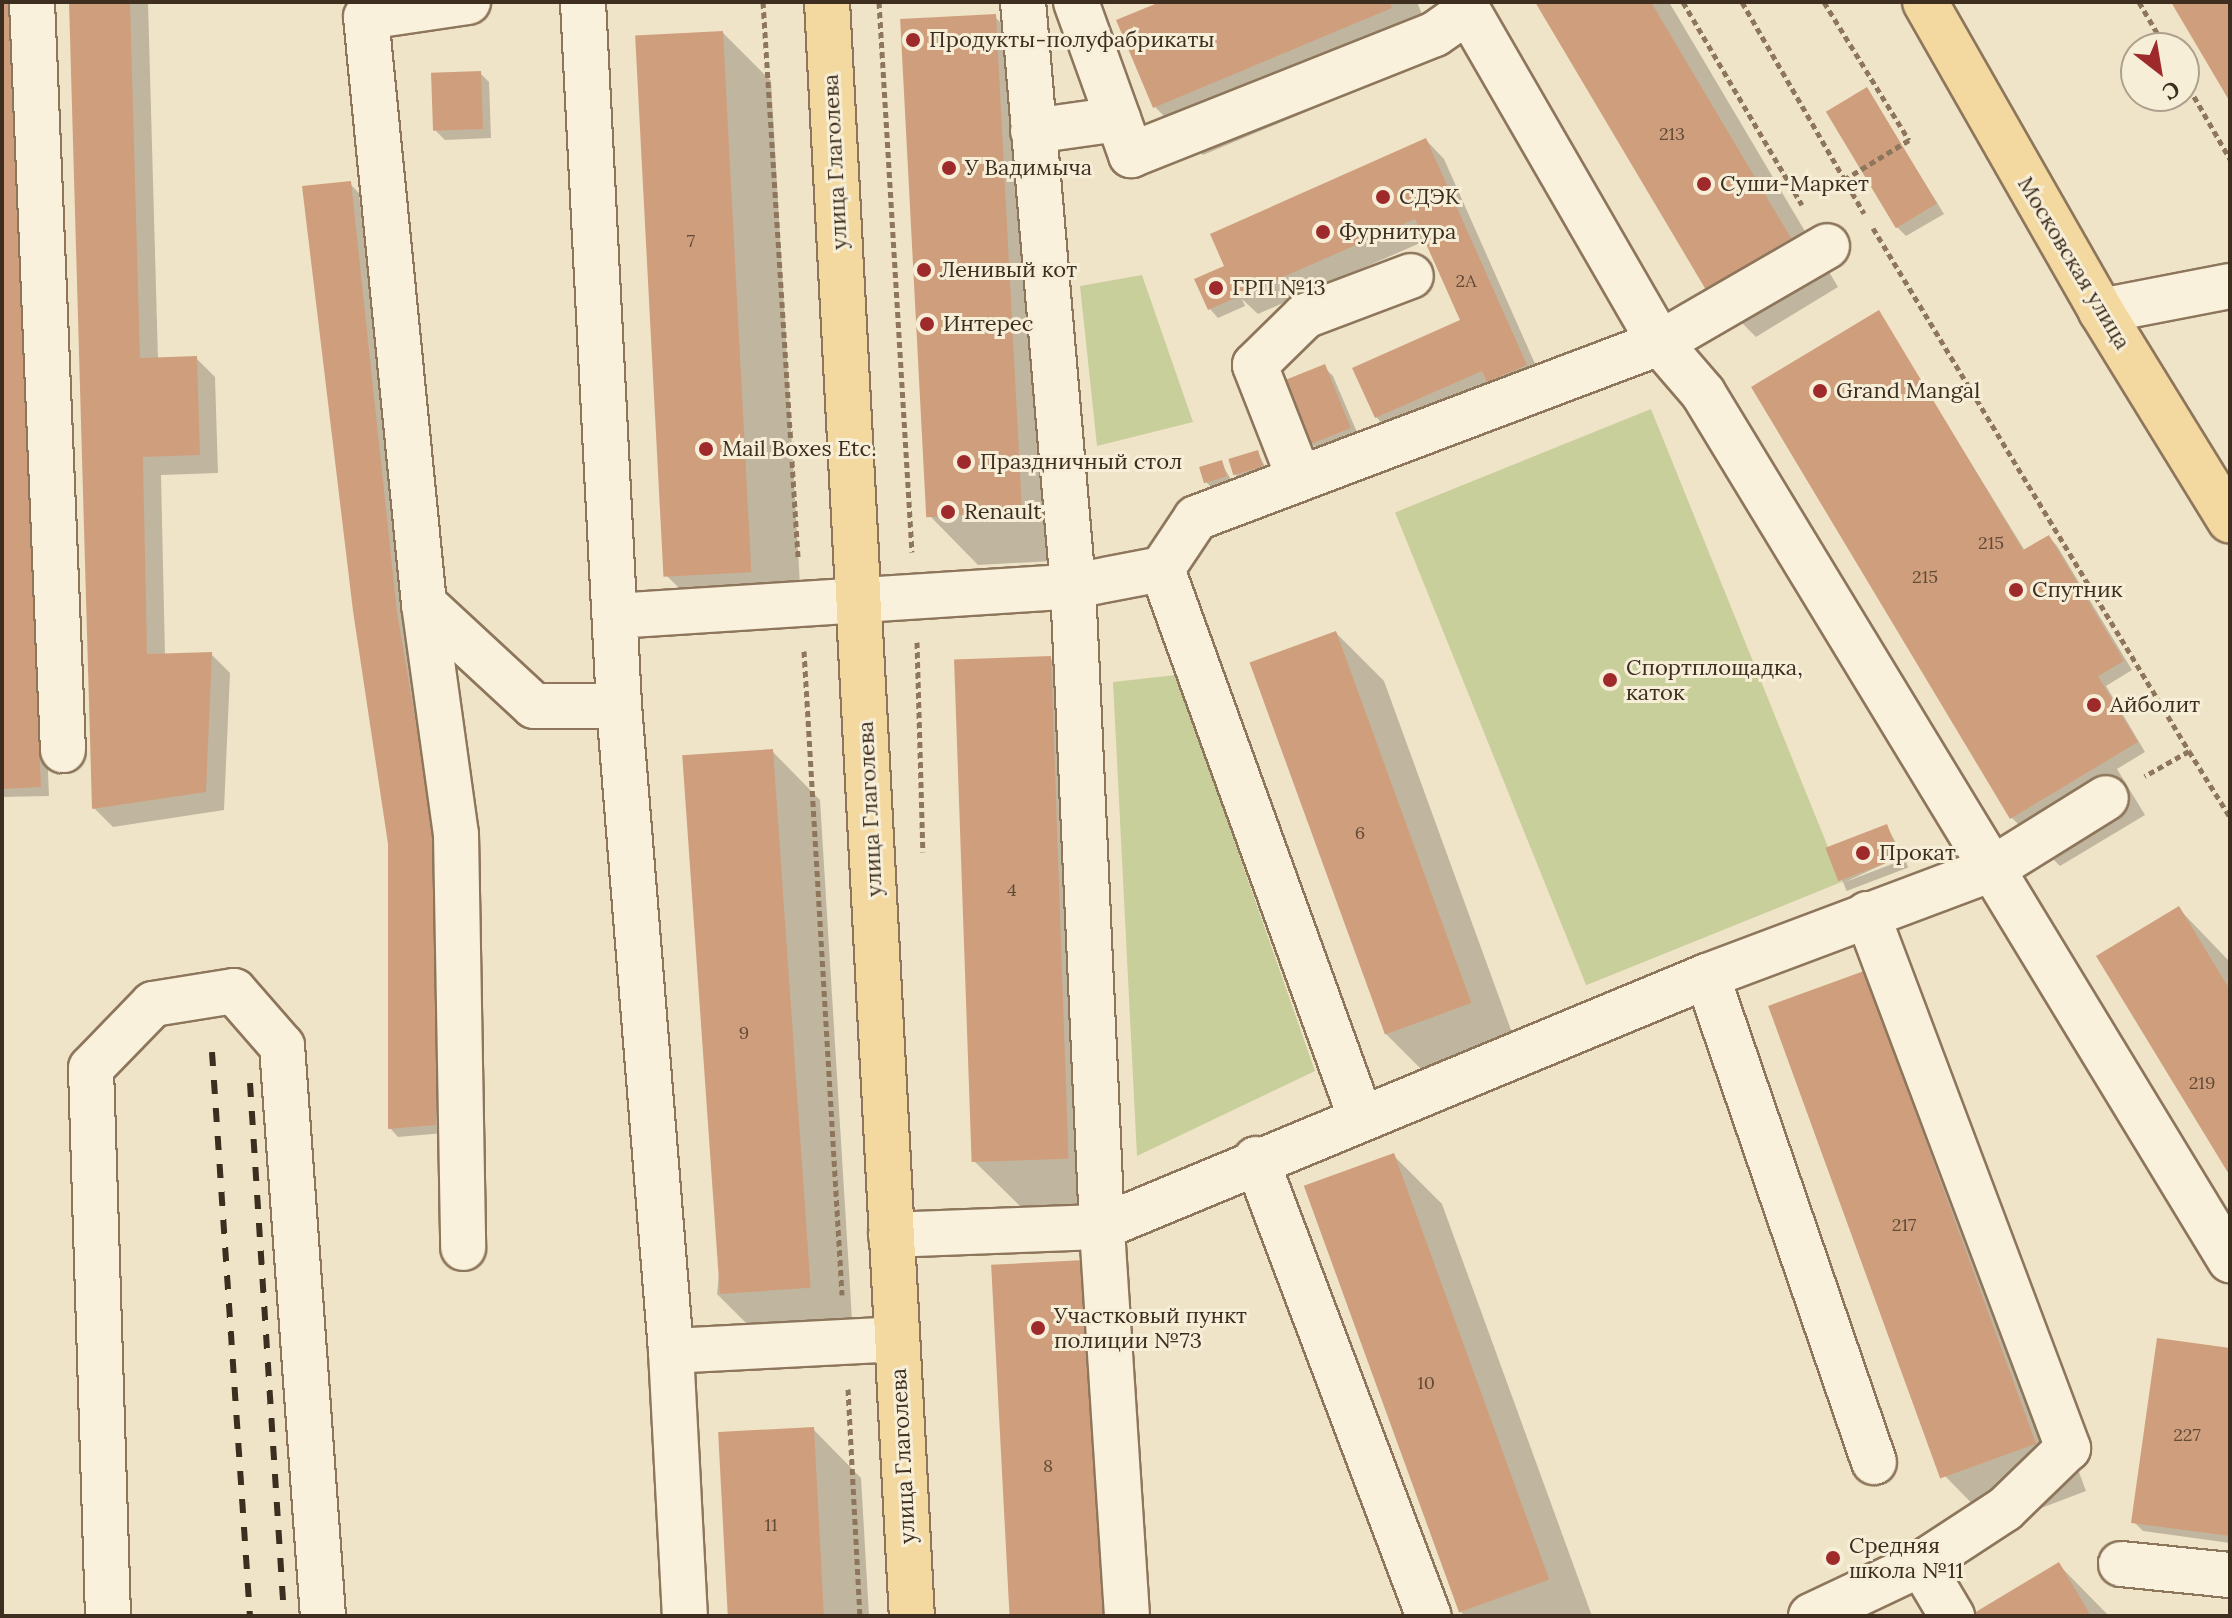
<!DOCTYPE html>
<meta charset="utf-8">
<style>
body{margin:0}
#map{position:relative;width:2232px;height:1618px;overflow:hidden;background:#f0e4c8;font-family:Lora,serif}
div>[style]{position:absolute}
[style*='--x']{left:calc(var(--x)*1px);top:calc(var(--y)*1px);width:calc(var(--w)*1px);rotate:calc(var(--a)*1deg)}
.green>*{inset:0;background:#c9cf9b;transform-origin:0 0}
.shadow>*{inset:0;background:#0003;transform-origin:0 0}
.building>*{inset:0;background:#cf9f7d;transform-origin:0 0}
.path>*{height:5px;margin-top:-2.5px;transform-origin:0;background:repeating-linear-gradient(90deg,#8d765c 0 6px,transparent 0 10px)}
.roads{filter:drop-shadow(2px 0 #8d765c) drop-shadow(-2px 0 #8d765c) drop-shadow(0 2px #8d765c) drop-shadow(0 -2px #8d765c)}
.minor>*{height:44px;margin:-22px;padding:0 22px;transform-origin:22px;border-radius:22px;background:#faf1dc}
.major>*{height:44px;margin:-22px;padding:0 22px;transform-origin:22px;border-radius:22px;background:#f3d9a0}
.rail>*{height:6px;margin-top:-3px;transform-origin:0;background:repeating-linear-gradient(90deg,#3d2e20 0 14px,transparent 0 28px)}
.dots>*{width:22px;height:22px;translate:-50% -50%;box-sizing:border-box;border:4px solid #f7eed8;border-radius:50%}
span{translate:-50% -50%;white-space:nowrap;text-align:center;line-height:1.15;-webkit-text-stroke:6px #f7eed8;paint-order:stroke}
.number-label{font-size:18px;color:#624a37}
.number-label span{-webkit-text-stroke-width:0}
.poi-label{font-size:22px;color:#3d2e20}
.left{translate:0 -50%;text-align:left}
.street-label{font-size:22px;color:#3d2e20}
.frame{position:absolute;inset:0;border:4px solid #3d2e20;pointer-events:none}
.north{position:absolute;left:2120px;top:32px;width:80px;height:80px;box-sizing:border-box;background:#f7eed8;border:2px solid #ada18e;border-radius:50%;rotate:149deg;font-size:22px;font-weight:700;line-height:32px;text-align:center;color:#3d2e20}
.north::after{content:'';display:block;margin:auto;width:28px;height:36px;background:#9e2a2b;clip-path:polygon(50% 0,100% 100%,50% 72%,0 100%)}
</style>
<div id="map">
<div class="green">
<i style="clip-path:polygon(1142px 275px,1193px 422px,1097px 446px,1080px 286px)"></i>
<i style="left:1651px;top:409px;width:510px;height:276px;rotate:68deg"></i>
<i style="clip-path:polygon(1176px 675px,1315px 1071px,1137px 1156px,1113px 682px)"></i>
</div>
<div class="shadow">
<i style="clip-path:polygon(2px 2px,16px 2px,49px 796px,2px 797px)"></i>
<i style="clip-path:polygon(71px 2px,148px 2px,158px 360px,196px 358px,215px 377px,218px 473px,161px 475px,165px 655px,211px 654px,230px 673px,224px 810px,113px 827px,94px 808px)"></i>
<i style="clip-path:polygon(1165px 2px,1417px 2px,1439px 56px,1203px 155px,1155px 107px)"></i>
<i style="clip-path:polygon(1537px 2px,1669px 2px,1838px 287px,1756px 337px,1707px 288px)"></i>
<i style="clip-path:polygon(995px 17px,1044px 65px,1071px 560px,978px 565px,930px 516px)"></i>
<i style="clip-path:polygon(723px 33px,771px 81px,802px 620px,716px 625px,667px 576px)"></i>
<i style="clip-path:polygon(480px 73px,489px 82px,491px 138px,445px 140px,436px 131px)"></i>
<i style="clip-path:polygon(1867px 89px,1944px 214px,1906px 236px,1897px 227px)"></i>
<i style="clip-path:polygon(1426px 140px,1444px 159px,1544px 384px,1395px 436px,1376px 417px,1463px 321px,1427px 240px,1258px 314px,1242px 299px,1245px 306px,1218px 318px,1210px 309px,1227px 267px)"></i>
<i style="clip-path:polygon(350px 184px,359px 193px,405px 622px,444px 852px,444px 1133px,398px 1137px,390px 1128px,390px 844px)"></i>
<i style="clip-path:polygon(1879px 313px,2025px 551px,2049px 537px,2057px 546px,2132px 670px,2106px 686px,2145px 752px,2117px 769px,2145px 815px,2060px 866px,2012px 818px)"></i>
<i style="clip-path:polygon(1324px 367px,1333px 376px,1359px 437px,1320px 453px,1312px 444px)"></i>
<i style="clip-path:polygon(1257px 452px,1270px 475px,1244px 483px,1235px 474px)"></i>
<i style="clip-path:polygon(1221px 463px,1234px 484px,1214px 490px,1205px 481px)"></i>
<i style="clip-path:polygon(1336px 633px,1384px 681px,1519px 1052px,1434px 1082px,1386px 1034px)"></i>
<i style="clip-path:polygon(1050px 658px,1099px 707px,1118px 1206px,1024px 1210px,975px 1162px)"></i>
<i style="clip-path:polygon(772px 751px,820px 800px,853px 1336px,765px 1342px,717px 1294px)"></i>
<i style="clip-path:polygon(1887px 827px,1903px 855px,1843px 883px,1829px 850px)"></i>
<i style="left:1905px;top:859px;width:9px;height:66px;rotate:69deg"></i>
<i style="clip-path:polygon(2179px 909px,2230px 962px,2230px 1172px)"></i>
<i style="clip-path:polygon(1864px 974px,1912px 1022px,2086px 1491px,1994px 1526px,1946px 1477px)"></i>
<i style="clip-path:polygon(1393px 1155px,1442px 1204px,1592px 1616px,1465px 1616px,1461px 1612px)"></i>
<i style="clip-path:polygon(1083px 1262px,1131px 1311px,1148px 1616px,1012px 1616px)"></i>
<i style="clip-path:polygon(2230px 1350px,2230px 1543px,2143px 1531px,2134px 1522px)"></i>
<i style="clip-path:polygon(813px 1429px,861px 1478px,869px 1616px,731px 1616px)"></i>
<i style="clip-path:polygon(2058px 1564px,2109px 1616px,1978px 1616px)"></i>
</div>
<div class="building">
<i style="clip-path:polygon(2px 2px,8px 2px,41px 787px,2px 789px)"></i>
<i style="clip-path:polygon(69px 2px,130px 2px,140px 358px,197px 356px,200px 455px,143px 457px,147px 654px,212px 652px,206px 792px,92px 809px)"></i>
<i style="clip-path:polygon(1160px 2px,1390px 2px,1392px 8px,1153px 108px,1116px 20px)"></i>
<i style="clip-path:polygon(1535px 2px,1651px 2px,1791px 238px,1706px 290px)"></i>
<i style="clip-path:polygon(2171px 2px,2230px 2px,2230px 102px)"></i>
<i style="left:996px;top:14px;width:499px;height:96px;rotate:87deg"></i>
<i style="left:723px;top:31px;width:542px;height:88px;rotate:87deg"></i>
<i style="left:481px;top:71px;width:58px;height:50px;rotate:88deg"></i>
<i style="left:1867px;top:87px;width:136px;height:48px;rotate:59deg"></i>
<i style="clip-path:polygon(1426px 138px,1527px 365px,1487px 382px,1482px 371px,1375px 418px,1352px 368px,1460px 320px,1415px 219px,1208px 310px,1194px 279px,1224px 266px,1210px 234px)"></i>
<i style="clip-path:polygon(351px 181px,397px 612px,436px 842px,436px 1125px,388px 1129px,388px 844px,353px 611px,302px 186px)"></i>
<i style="clip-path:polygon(1879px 310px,2023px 550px,2049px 535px,2124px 661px,2098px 676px,2138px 742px,2010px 819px,1751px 387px)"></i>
<i style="left:1325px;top:364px;width:69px;height:45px;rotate:68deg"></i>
<i style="left:1258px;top:450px;width:17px;height:31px;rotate:73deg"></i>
<i style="left:1222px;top:460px;width:17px;height:24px;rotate:73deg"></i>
<i style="left:1336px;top:631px;width:396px;height:92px;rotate:70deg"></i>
<i style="left:1051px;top:656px;width:503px;height:97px;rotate:88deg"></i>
<i style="left:773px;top:749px;width:540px;height:91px;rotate:86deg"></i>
<i style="left:1887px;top:824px;width:36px;height:66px;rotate:69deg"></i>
<i style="clip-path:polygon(2179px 906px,2230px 990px,2230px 1176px,2096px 956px)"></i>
<i style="left:1864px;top:971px;width:503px;height:102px;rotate:70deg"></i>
<i style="left:1394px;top:1153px;width:454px;height:96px;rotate:70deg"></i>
<i style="left:1084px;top:1260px;width:357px;height:93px;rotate:87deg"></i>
<i style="clip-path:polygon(2157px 1338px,2230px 1348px,2230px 1536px,2131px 1523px)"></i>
<i style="left:814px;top:1427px;width:189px;height:96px;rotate:87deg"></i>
<i style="clip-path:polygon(2059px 1562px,2091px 1616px,1976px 1616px,1974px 1613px)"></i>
</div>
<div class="path">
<i style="--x:763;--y:2;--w:556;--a:86.39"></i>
<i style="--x:879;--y:2;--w:551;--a:86.57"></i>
<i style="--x:1683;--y:2;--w:235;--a:59.6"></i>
<i style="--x:1742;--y:2;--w:244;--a:60"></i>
<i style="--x:1824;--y:2;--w:162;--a:58.4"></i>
<i style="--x:1909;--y:140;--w:75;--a:148.6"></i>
<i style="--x:2139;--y:2;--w:53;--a:59.6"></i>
<i style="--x:2184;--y:79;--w:92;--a:60.1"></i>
<i style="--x:1873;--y:228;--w:611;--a:58.86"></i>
<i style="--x:2189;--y:751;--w:51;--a:150.4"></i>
<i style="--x:917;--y:642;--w:210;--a:88.4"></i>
<i style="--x:804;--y:651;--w:645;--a:86.62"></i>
<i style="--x:2189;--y:751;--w:78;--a:58.2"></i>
<i style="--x:848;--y:1389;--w:227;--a:87"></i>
</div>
<div class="roads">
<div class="minor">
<i style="--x:32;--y:2;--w:749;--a:87.63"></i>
<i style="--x:468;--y:2;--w:103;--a:171.6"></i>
<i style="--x:366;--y:17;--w:590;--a:84.36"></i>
<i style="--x:424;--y:604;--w:150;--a:42.8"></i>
<i style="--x:534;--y:706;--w:85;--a:0"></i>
<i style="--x:583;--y:2;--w:705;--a:87.07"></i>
<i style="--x:619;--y:706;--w:647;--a:85.39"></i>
<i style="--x:671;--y:1351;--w:265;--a:87"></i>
<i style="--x:1076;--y:2;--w:163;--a:70.2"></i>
<i style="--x:1131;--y:155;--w:327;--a:-21.7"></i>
<i style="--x:1435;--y:34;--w:40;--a:-34.9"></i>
<i style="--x:1463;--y:2;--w:394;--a:60"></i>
<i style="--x:1660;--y:343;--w:66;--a:49.3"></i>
<i style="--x:1703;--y:393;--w:1015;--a:58.71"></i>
<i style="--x:1033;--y:131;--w:86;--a:-8"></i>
<i style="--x:2101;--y:311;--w:131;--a:-11"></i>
<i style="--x:1298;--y:475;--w:118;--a:-111.4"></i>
<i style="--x:1255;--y:365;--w:70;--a:-44.4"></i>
<i style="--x:1305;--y:316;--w:113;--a:-20.7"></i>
<i style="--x:1162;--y:569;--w:61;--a:-56.3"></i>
<i style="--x:1196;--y:518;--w:496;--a:-20.7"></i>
<i style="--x:1660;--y:343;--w:193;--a:-30.1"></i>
<i style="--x:424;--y:604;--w:232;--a:82.1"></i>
<i style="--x:456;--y:834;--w:414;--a:89"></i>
<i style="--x:615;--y:616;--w:459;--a:-3.7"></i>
<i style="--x:1073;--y:586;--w:91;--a:-10.8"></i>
<i style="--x:1162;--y:569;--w:582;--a:70.1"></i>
<i style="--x:1867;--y:914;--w:571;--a:69.37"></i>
<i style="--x:2068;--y:1448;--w:88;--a:135.9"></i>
<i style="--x:2005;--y:1509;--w:100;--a:146.8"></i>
<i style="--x:1921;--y:1564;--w:61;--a:59.2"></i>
<i style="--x:1707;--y:976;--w:514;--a:71.04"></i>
<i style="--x:1256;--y:1159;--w:489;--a:69.3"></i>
<i style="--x:891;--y:1235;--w:211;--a:-2.2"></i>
<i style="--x:1102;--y:1227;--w:642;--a:-92.59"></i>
<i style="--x:1073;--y:586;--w:586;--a:-94.89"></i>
<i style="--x:671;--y:1351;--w:226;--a:-3"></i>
<i style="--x:2121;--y:1564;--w:110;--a:5.8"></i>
<i style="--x:108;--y:1616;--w:548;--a:-91.78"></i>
<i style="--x:91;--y:1068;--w:89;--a:-45.9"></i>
<i style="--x:153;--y:1004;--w:82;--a:-9.1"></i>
<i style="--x:234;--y:991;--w:73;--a:48.9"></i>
<i style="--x:282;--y:1046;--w:571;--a:85.89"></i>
<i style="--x:1127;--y:1616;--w:390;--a:-93.7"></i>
<i style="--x:1102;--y:1227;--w:655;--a:-22.53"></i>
<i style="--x:1707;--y:976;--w:304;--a:-20.6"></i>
<i style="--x:1992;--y:869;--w:134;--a:-31.9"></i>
<i style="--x:1811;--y:1616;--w:122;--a:-25.3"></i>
</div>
<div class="major">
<i style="--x:827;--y:2;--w:1616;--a:86.99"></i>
<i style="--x:1925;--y:2;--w:356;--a:60.3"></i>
<i style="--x:2101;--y:311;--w:246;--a:58.4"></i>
</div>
</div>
<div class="rail">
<i style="--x:212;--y:1052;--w:565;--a:86.15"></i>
<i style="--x:250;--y:1083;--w:534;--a:86.35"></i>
</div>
<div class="dots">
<i style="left:913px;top:40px;background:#9e2a2b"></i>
<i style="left:949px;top:168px;background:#9e2a2b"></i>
<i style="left:1704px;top:184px;background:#9e2a2b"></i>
<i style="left:1383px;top:197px;background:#9e2a2b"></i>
<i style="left:1323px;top:232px;background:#9e2a2b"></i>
<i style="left:924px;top:270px;background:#9e2a2b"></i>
<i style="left:1216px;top:288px;background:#9e2a2b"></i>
<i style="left:927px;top:324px;background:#9e2a2b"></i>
<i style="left:1820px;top:391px;background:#9e2a2b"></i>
<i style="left:706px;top:449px;background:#9e2a2b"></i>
<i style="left:964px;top:462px;background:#9e2a2b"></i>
<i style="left:948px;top:512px;background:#9e2a2b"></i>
<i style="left:2016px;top:590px;background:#9e2a2b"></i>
<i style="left:1610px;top:680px;background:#9e2a2b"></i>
<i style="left:2094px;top:705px;background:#9e2a2b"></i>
<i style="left:1863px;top:853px;background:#9e2a2b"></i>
<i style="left:1038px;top:1328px;background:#9e2a2b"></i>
<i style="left:1833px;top:1558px;background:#9e2a2b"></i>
</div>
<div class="number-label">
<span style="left:1672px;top:134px">213</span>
<span style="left:691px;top:241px">7</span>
<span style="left:1466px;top:281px">2А</span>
<span style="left:1991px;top:543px">215</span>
<span style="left:1925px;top:577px">215</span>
<span style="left:1360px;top:833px">6</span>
<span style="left:1012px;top:890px">4</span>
<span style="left:744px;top:1033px">9</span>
<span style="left:2202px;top:1083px">219</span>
<span style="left:1904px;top:1225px">217</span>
<span style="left:1426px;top:1383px">10</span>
<span style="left:2187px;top:1435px">227</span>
<span style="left:1048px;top:1466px">8</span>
<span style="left:771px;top:1525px">11</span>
</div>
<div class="poi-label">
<span class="left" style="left:929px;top:40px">Продукты-полуфабрикаты</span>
<span class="left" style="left:965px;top:168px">У Вадимыча</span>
<span class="left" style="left:1720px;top:184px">Суши-Маркет</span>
<span class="left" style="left:1399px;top:197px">СДЭК</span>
<span class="left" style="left:1339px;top:232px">Фурнитура</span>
<span class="left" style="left:940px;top:270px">Ленивый кот</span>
<span class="left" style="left:1232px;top:288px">ГРП №13</span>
<span class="left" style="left:943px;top:324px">Интерес</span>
<span class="left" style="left:1836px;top:391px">Grand Mangal</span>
<span class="left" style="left:722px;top:449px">Mail Boxes Etc.</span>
<span class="left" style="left:980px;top:462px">Праздничный стол</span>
<span class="left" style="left:964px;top:512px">Renault</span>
<span class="left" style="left:2032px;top:590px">Спутник</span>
<span class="left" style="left:1626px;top:680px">Спортплощадка,<br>каток</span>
<span class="left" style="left:2110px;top:705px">Айболит</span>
<span class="left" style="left:1879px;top:853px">Прокат</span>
<span class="left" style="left:1054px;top:1328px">Участковый пункт<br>полиции №73</span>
<span class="left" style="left:1849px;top:1558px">Средняя<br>школа №11</span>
</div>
<div class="street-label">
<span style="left:835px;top:162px;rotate:-93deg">улица Глаголева</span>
<span style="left:2074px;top:263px;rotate:59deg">Московская улица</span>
<span style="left:870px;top:809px;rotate:-93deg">улица Глаголева</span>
<span style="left:903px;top:1456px;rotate:-93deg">улица Глаголева</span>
</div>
<div class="frame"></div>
<div class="north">С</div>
</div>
